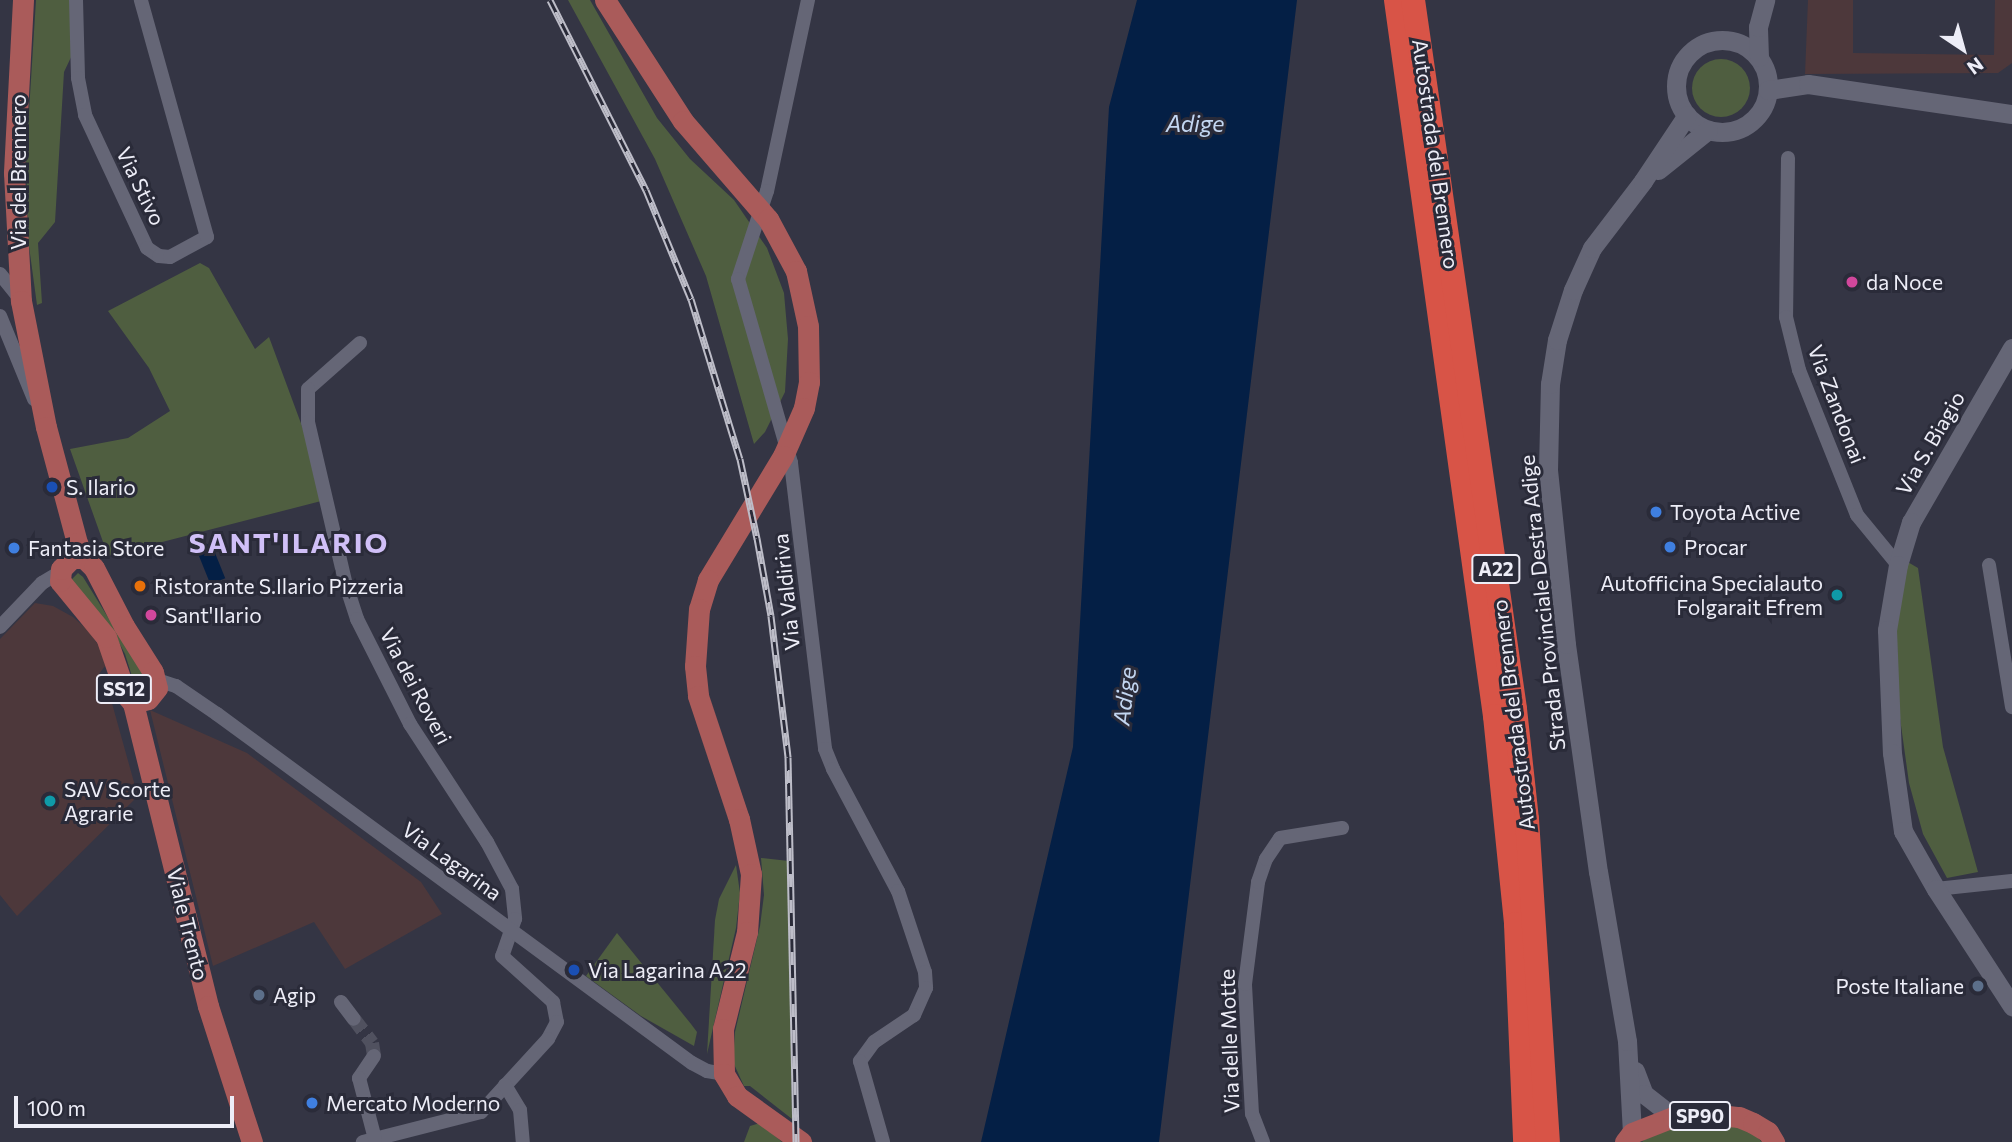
<!DOCTYPE html>
<style>
body{margin:0}
#map{position:relative;width:2012px;height:1142px;overflow:hidden;background:#343544;font-family:Commissioner,sans-serif}
div>[style]{position:absolute}
[style*='--x']{left:calc(var(--x)*1px);top:calc(var(--y)*1px);width:calc(var(--w)*1px);rotate:calc(var(--a)*1deg)}
.industrial>*{inset:0;background:#4d383b}
.green>*{inset:0;background:#4f5e40}
.round{border-radius:50%}
.water>*{inset:0;background:#041f45;transform-origin:0 0}
.street-tunnel>*{height:14px;margin-top:-7px;transform-origin:0;background:repeating-linear-gradient(90deg,#50515f 0 14px,transparent 0 21px)}
.street>*{height:14px;margin:-7px;padding:0 7px;transform-origin:7px;border-radius:7px;background:#656676}
.secondary>*{height:19px;margin:-9.5px;padding:0 9.5px;transform-origin:9.5px;border-radius:9.5px;background:#656676}
.secondary>.ring{margin:-9.5px;padding:0;box-sizing:content-box;background:none;border:19px solid #656676;border-radius:50%}
.primary>*{height:21px;margin:-10.5px;padding:0 10.5px;transform-origin:10.5px;border-radius:10.5px;background:#aa5b5a}
.highway>*{height:24px;margin:-12px;padding:0 12px;transform-origin:12px;border-radius:12px;background:#d85447}
.rail>*{height:7px;margin-top:-3.5px;transform-origin:0;background:repeating-linear-gradient(90deg,#2a2b39 0 13px,#bdbdc8 0 26px);box-sizing:border-box;border-block:2px solid #bdbdc8}
.dots>*{width:19px;height:19px;translate:-50% -50%;box-sizing:border-box;border:4px solid #2a2b39;border-radius:50%}
span{translate:-50% -50%;white-space:nowrap;text-align:center;line-height:1.15;-webkit-text-stroke:6px #2a2b39;paint-order:stroke}
.shield-label span{padding:2px 5px;background:#2a2b39;border:2px solid;border-radius:5px;-webkit-text-stroke-width:0}
.shield-label{font-size:19px;color:#ededf7;font-weight:700}
.street-label{font-size:21px;color:#ededf7}
.poi-label{font-size:21px;color:#ededf7}
.left{translate:0 -50%;text-align:left}
.right{translate:-100% -50%;text-align:right}
.water-label{font-size:23px;color:#c3d6f1;font-style:italic}
.district-label{font-size:28px;color:#d0bff7;font-weight:700;letter-spacing:2px}
.north{position:absolute;left:1928px;top:14px;width:70px;height:70px;-webkit-text-stroke:5px #2a2b39;paint-order:stroke;rotate:144deg;font-size:19px;font-weight:700;line-height:28px;text-align:center;color:#ededf7}
.north::after{content:'';display:block;margin:auto;width:24px;height:32px;background:#ededf7;clip-path:polygon(50% 0,100% 100%,50% 72%,0 100%)}
.scale{position:absolute;left:14px;top:1096px;width:220px;height:32px;box-sizing:border-box;border:4px solid #ededf7;border-top:0;padding-left:9px;font-size:21px;line-height:24px;white-space:nowrap;color:#ededf7;-webkit-text-stroke:5px #2a2b39;paint-order:stroke}
</style>
<div id="map">
<div class="industrial">
<i style="clip-path:polygon(1808px 0,1853px 0,1853px 53px,1994px 55px,1995px 0,2012px 0,2012px 63px,1998px 73px,1805px 74px)"></i>
<i style="clip-path:polygon(35px 603px,53px 606px,73px 617px,89px 631px,102px 651px,105px 666px,99px 674px,103px 686px,108px 689px,137px 793px,134px 800px,17px 916px,0 895px,0 639px)"></i>
<i style="clip-path:polygon(150px 710px,247px 753px,421px 882px,442px 914px,345px 969px,314px 922px,213px 966px)"></i>
</div>
<div class="green">
<i style="clip-path:polygon(36px 0,72px 0,73px 53px,64px 72px,55px 222px,38px 243px,42px 303px,37px 305px,28px 239px,26px 159px)"></i>
<i style="clip-path:polygon(568px 0,590px 0,657px 118px,690px 159px,734px 200px,767px 248px,784px 293px,788px 339px,785px 392px,765px 432px,754px 444px,706px 276px,655px 159px)"></i>
<i class="round" style="left:1692px;top:59px;width:58px;height:58px"></i>
<i style="clip-path:polygon(200px 263px,209px 268px,255px 349px,269px 337px,329px 499px,108px 556px,70px 449px,128px 438px,170px 411px,149px 368px,108px 311px)"></i>
<i style="clip-path:polygon(1906px 561px,1918px 568px,1943px 747px,1978px 872px,1947px 878px,1923px 834px,1909px 783px,1899px 711px,1896px 615px)"></i>
<i style="clip-path:polygon(78px 573px,83px 577px,148px 682px,147px 688px,136px 689px,125px 654px,113px 631px,71px 580px)"></i>
<i style="clip-path:polygon(761px 858px,789px 861px,792px 1119px,750px 1086px,744px 1086px,733px 1062px,735px 1032px,760px 926px,764px 895px)"></i>
<i style="clip-path:polygon(736px 865px,740px 893px,736px 928px,707px 1054px,715px 920px,719px 899px)"></i>
<i style="clip-path:polygon(617px 933px,691px 1024px,697px 1032px,694px 1046px,641px 1016px,586px 976px)"></i>
<i style="clip-path:polygon(760px 1123px,782px 1142px,744px 1142px,750px 1126px)"></i>
<i style="clip-path:polygon(1693px 1124px,1730px 1125px,1750px 1130px,1762px 1142px,1642px 1142px,1650px 1133px)"></i>
</div>
<div class="water">
<i style="clip-path:polygon(1137px 0,1297px 0,1159px 1142px,981px 1142px,1073px 747px,1109px 107px)"></i>
<i style="left:211px;top:543px;width:38px;height:16px;rotate:68deg"></i>
</div>
<div class="street-tunnel">
<i style="--x:354;--y:1019;--w:30;--a:53"></i>
<i style="--x:372;--y:1043;--w:13;--a:81"></i>
</div>
<div class="street">
<i style="--x:76;--y:0;--w:78;--a:88.5"></i>
<i style="--x:78;--y:78;--w:38;--a:79"></i>
<i style="--x:85;--y:115;--w:147;--a:65"></i>
<i style="--x:147;--y:248;--w:14;--a:34"></i>
<i style="--x:159;--y:256;--w:11;--a:5"></i>
<i style="--x:170;--y:257;--w:42;--a:-28.4"></i>
<i style="--x:207;--y:237;--w:246;--a:-105.6"></i>
<i style="--x:808;--y:0;--w:195;--a:102.1"></i>
<i style="--x:767;--y:191;--w:93;--a:108.2"></i>
<i style="--x:738;--y:279;--w:191;--a:73.9"></i>
<i style="--x:791;--y:463;--w:288;--a:83.2"></i>
<i style="--x:825;--y:749;--w:22;--a:68"></i>
<i style="--x:833;--y:769;--w:138;--a:62"></i>
<i style="--x:898;--y:891;--w:85;--a:71.6"></i>
<i style="--x:925;--y:972;--w:16;--a:86"></i>
<i style="--x:926;--y:988;--w:30;--a:114"></i>
<i style="--x:914;--y:1015;--w:48;--a:146"></i>
<i style="--x:874;--y:1042;--w:24;--a:126"></i>
<i style="--x:860;--y:1061;--w:84;--a:74.1"></i>
<i style="--x:1788;--y:158;--w:159;--a:90.7"></i>
<i style="--x:1786;--y:317;--w:55;--a:76.2"></i>
<i style="--x:1799;--y:370;--w:156;--a:68.2"></i>
<i style="--x:1857;--y:515;--w:65;--a:50.6"></i>
<i style="--x:0;--y:274;--w:33;--a:51"></i>
<i style="--x:0;--y:316;--w:90;--a:67.7"></i>
<i style="--x:360;--y:343;--w:69;--a:138.5"></i>
<i style="--x:308;--y:389;--w:33;--a:90"></i>
<i style="--x:308;--y:422;--w:167;--a:76.9"></i>
<i style="--x:346;--y:585;--w:36;--a:72"></i>
<i style="--x:357;--y:619;--w:118;--a:63.2"></i>
<i style="--x:410;--y:724;--w:141;--a:56.9"></i>
<i style="--x:487;--y:842;--w:53;--a:62"></i>
<i style="--x:512;--y:889;--w:30;--a:84"></i>
<i style="--x:515;--y:919;--w:39;--a:109"></i>
<i style="--x:502;--y:956;--w:69;--a:42"></i>
<i style="--x:553;--y:1002;--w:20;--a:79"></i>
<i style="--x:557;--y:1022;--w:19;--a:118"></i>
<i style="--x:548;--y:1039;--w:99;--a:132.5"></i>
<i style="--x:481;--y:1112;--w:122;--a:165.7"></i>
<i style="--x:1989;--y:565;--w:144;--a:80.8"></i>
<i style="--x:0;--y:627;--w:61;--a:-46.3"></i>
<i style="--x:42;--y:583;--w:21;--a:-31"></i>
<i style="--x:157;--y:680;--w:20;--a:18"></i>
<i style="--x:176;--y:686;--w:50;--a:34.3"></i>
<i style="--x:217;--y:714;--w:589;--a:36.31"></i>
<i style="--x:692;--y:1063;--w:17;--a:28"></i>
<i style="--x:707;--y:1071;--w:17;--a:10"></i>
<i style="--x:1936;--y:889;--w:76;--a:-6"></i>
<i style="--x:341;--y:1002;--w:21;--a:53"></i>
<i style="--x:374;--y:1056;--w:27;--a:124"></i>
<i style="--x:359;--y:1078;--w:63;--a:75.3"></i>
<i style="--x:505;--y:1085;--w:29;--a:59"></i>
<i style="--x:520;--y:1110;--w:32;--a:85"></i>
<i style="--x:1263;--y:1142;--w:30;--a:-111"></i>
<i style="--x:1252;--y:1114;--w:130;--a:-93.1"></i>
<i style="--x:1245;--y:984;--w:103;--a:-82.7"></i>
<i style="--x:1258;--y:882;--w:24;--a:-71"></i>
<i style="--x:1266;--y:859;--w:25;--a:-56"></i>
<i style="--x:1280;--y:838;--w:63;--a:-9.2"></i>
</div>
<div class="secondary">
<i class="ring" style="left:1676px;top:40px;width:73px;height:73px"></i>
<i style="--x:1759;--y:57;--w:30;--a:-92"></i>
<i style="--x:1758;--y:27;--w:28;--a:-75"></i>
<i style="--x:1768;--y:90;--w:40;--a:-8.5"></i>
<i style="--x:1808;--y:84;--w:206;--a:8.4"></i>
<i style="--x:1658;--y:170;--w:64;--a:-38.7"></i>
<i style="--x:2012;--y:348;--w:201;--a:120.1"></i>
<i style="--x:1911;--y:522;--w:45;--a:106.8"></i>
<i style="--x:1898;--y:565;--w:66;--a:99.6"></i>
<i style="--x:1887;--y:630;--w:123;--a:87.7"></i>
<i style="--x:1892;--y:753;--w:79;--a:82"></i>
<i style="--x:1903;--y:831;--w:67;--a:60.4"></i>
<i style="--x:1936;--y:889;--w:140;--a:57"></i>
<i style="--x:1635;--y:1071;--w:25;--a:69"></i>
<i style="--x:1644;--y:1094;--w:37;--a:38"></i>
<i style="--x:1632;--y:1133;--w:92;--a:-93.1"></i>
<i style="--x:1627;--y:1041;--w:171;--a:-99.7"></i>
<i style="--x:1598;--y:872;--w:230;--a:-98"></i>
<i style="--x:1566;--y:644;--w:175;--a:-95.9"></i>
<i style="--x:1548;--y:470;--w:86;--a:-88.7"></i>
<i style="--x:1550;--y:384;--w:45;--a:-81"></i>
<i style="--x:1557;--y:340;--w:52;--a:-72.3"></i>
<i style="--x:1573;--y:290;--w:46;--a:-65.7"></i>
<i style="--x:1592;--y:248;--w:84;--a:-52.7"></i>
<i style="--x:1643;--y:181;--w:79;--a:-56.3"></i>
</div>
<div class="primary">
<i style="--x:23;--y:0;--w:173;--a:93"></i>
<i style="--x:14;--y:173;--w:128;--a:86.9"></i>
<i style="--x:21;--y:301;--w:128;--a:78.8"></i>
<i style="--x:46;--y:427;--w:120;--a:75"></i>
<i style="--x:77;--y:543;--w:17;--a:65"></i>
<i style="--x:605;--y:0;--w:144;--a:57.2"></i>
<i style="--x:683;--y:121;--w:130;--a:49.1"></i>
<i style="--x:768;--y:219;--w:59;--a:61.7"></i>
<i style="--x:796;--y:271;--w:56;--a:77.7"></i>
<i style="--x:808;--y:326;--w:56;--a:89"></i>
<i style="--x:809;--y:382;--w:26;--a:101"></i>
<i style="--x:804;--y:408;--w:52;--a:113.6"></i>
<i style="--x:783;--y:456;--w:145;--a:121.2"></i>
<i style="--x:708;--y:580;--w:30;--a:107"></i>
<i style="--x:699;--y:609;--w:57;--a:94"></i>
<i style="--x:695;--y:666;--w:30;--a:84"></i>
<i style="--x:698;--y:696;--w:130;--a:71.6"></i>
<i style="--x:739;--y:819;--w:56;--a:77.7"></i>
<i style="--x:751;--y:874;--w:58;--a:93.9"></i>
<i style="--x:747;--y:932;--w:100;--a:103.9"></i>
<i style="--x:723;--y:1029;--w:45;--a:88.7"></i>
<i style="--x:724;--y:1074;--w:26;--a:59"></i>
<i style="--x:737;--y:1096;--w:79;--a:35.7"></i>
<i style="--x:72;--y:558;--w:12;--a:0"></i>
<i style="--x:84;--y:558;--w:14;--a:45"></i>
<i style="--x:94;--y:568;--w:65;--a:62.7"></i>
<i style="--x:124;--y:626;--w:54;--a:57.8"></i>
<i style="--x:153;--y:672;--w:16;--a:76"></i>
<i style="--x:157;--y:688;--w:14;--a:129"></i>
<i style="--x:148;--y:699;--w:16;--a:165"></i>
<i style="--x:133;--y:703;--w:11;--a:-131"></i>
<i style="--x:126;--y:695;--w:61;--a:-109"></i>
<i style="--x:106;--y:637;--w:72;--a:-129.4"></i>
<i style="--x:60;--y:581;--w:12;--a:-85"></i>
<i style="--x:61;--y:569;--w:16;--a:-45"></i>
<i style="--x:133;--y:703;--w:312;--a:76.1"></i>
<i style="--x:208;--y:1006;--w:143;--a:72.1"></i>
<i style="--x:1625;--y:1142;--w:11;--a:-52"></i>
<i style="--x:1632;--y:1133;--w:44;--a:-21.3"></i>
<i style="--x:1673;--y:1117;--w:46;--a:-2.5"></i>
<i style="--x:1719;--y:1115;--w:20;--a:6"></i>
<i style="--x:1739;--y:1117;--w:15;--a:23"></i>
<i style="--x:1753;--y:1123;--w:17;--a:31"></i>
<i style="--x:1768;--y:1132;--w:12;--a:59"></i>
</div>
<div class="highway">
<i style="--x:1396;--y:0;--w:723;--a:82.13"></i>
<i style="--x:1495;--y:716;--w:209;--a:84.2"></i>
<i style="--x:1516;--y:924;--w:218;--a:87.6"></i>
<i style="--x:1413;--y:0;--w:716;--a:81.81"></i>
<i style="--x:1515;--y:709;--w:111;--a:83.8"></i>
<i style="--x:1527;--y:819;--w:324;--a:86.3"></i>
</div>
<div class="rail">
<i style="--x:550;--y:0;--w:213;--a:63.2"></i>
<i style="--x:646;--y:190;--w:118;--a:67.6"></i>
<i style="--x:691;--y:299;--w:167;--a:73"></i>
<i style="--x:740;--y:459;--w:81;--a:77.9"></i>
<i style="--x:757;--y:538;--w:79;--a:79.8"></i>
<i style="--x:771;--y:616;--w:142;--a:83.1"></i>
<i style="--x:788;--y:757;--w:385;--a:88.8"></i>
</div>
<div class="dots">
<i style="left:1852px;top:282px;background:#d1479c"></i>
<i style="left:52px;top:487px;background:#1a4fb4"></i>
<i style="left:1656px;top:512px;background:#3f7fe0"></i>
<i style="left:1670px;top:547px;background:#3f7fe0"></i>
<i style="left:14px;top:548px;background:#3f7fe0"></i>
<i style="left:140px;top:586px;background:#e8710a"></i>
<i style="left:1837px;top:595px;background:#0f9aa8"></i>
<i style="left:151px;top:615px;background:#d1479c"></i>
<i style="left:50px;top:801px;background:#0f9aa8"></i>
<i style="left:574px;top:970px;background:#1a4fb4"></i>
<i style="left:1978px;top:986px;background:#5c6f8a"></i>
<i style="left:259px;top:995px;background:#5c6f8a"></i>
<i style="left:312px;top:1103px;background:#3f7fe0"></i>
</div>
<div class="shield-label">
<span style="left:1496px;top:569px">A22</span>
<span style="left:124px;top:689px">SS12</span>
<span style="left:1700px;top:1116px">SP90</span>
</div>
<div class="street-label">
<span style="left:1436px;top:154px;rotate:82deg">Autostrada del Brennero</span>
<span style="left:18px;top:172px;rotate:-90deg">Via del Brennero</span>
<span style="left:141px;top:186px;rotate:64deg">Via Stivo</span>
<span style="left:1837px;top:404px;rotate:69deg">Via Zandonai</span>
<span style="left:1930px;top:443px;rotate:-60deg">Via S. Biagio</span>
<span style="left:786px;top:592px;rotate:-96deg">Via Valdiriva</span>
<span style="left:1542px;top:603px;rotate:-96deg">Strada Provinciale Destra Adige</span>
<span style="left:416px;top:686px;rotate:62deg">Via dei Roveri</span>
<span style="left:1513px;top:715px;rotate:-97deg">Autostrada del Brennero</span>
<span style="left:452px;top:861px;rotate:36deg">Via Lagarina</span>
<span style="left:188px;top:924px;rotate:76deg">Viale Trento</span>
<span style="left:1229px;top:1041px;rotate:-92deg">Via delle Motte</span>
</div>
<div class="poi-label">
<span class="left" style="left:1866px;top:282px">da Noce</span>
<span class="left" style="left:66px;top:487px">S. Ilario</span>
<span class="left" style="left:1670px;top:512px">Toyota Active</span>
<span class="left" style="left:1684px;top:547px">Procar</span>
<span class="left" style="left:28px;top:548px">Fantasia Store</span>
<span class="right" style="left:1823px;top:595px">Autofficina Specialauto<br>Folgarait Efrem</span>
<span class="left" style="left:154px;top:586px">Ristorante S.Ilario Pizzeria</span>
<span class="left" style="left:165px;top:615px">Sant'Ilario</span>
<span class="left" style="left:64px;top:801px">SAV Scorte<br>Agrarie</span>
<span class="left" style="left:588px;top:970px">Via Lagarina A22</span>
<span class="right" style="left:1964px;top:986px">Poste Italiane</span>
<span class="left" style="left:273px;top:995px">Agip</span>
<span class="left" style="left:326px;top:1103px">Mercato Moderno</span>
</div>
<div class="water-label">
<span style="left:1195px;top:123px">Adige</span>
<span style="left:1124px;top:696px;rotate:-83deg">Adige</span>
</div>
<div class="district-label">
<span style="left:289px;top:542px">SANT'ILARIO</span>
</div>
<div class="north">N</div>
<div class="scale">100 m</div>
</div>
